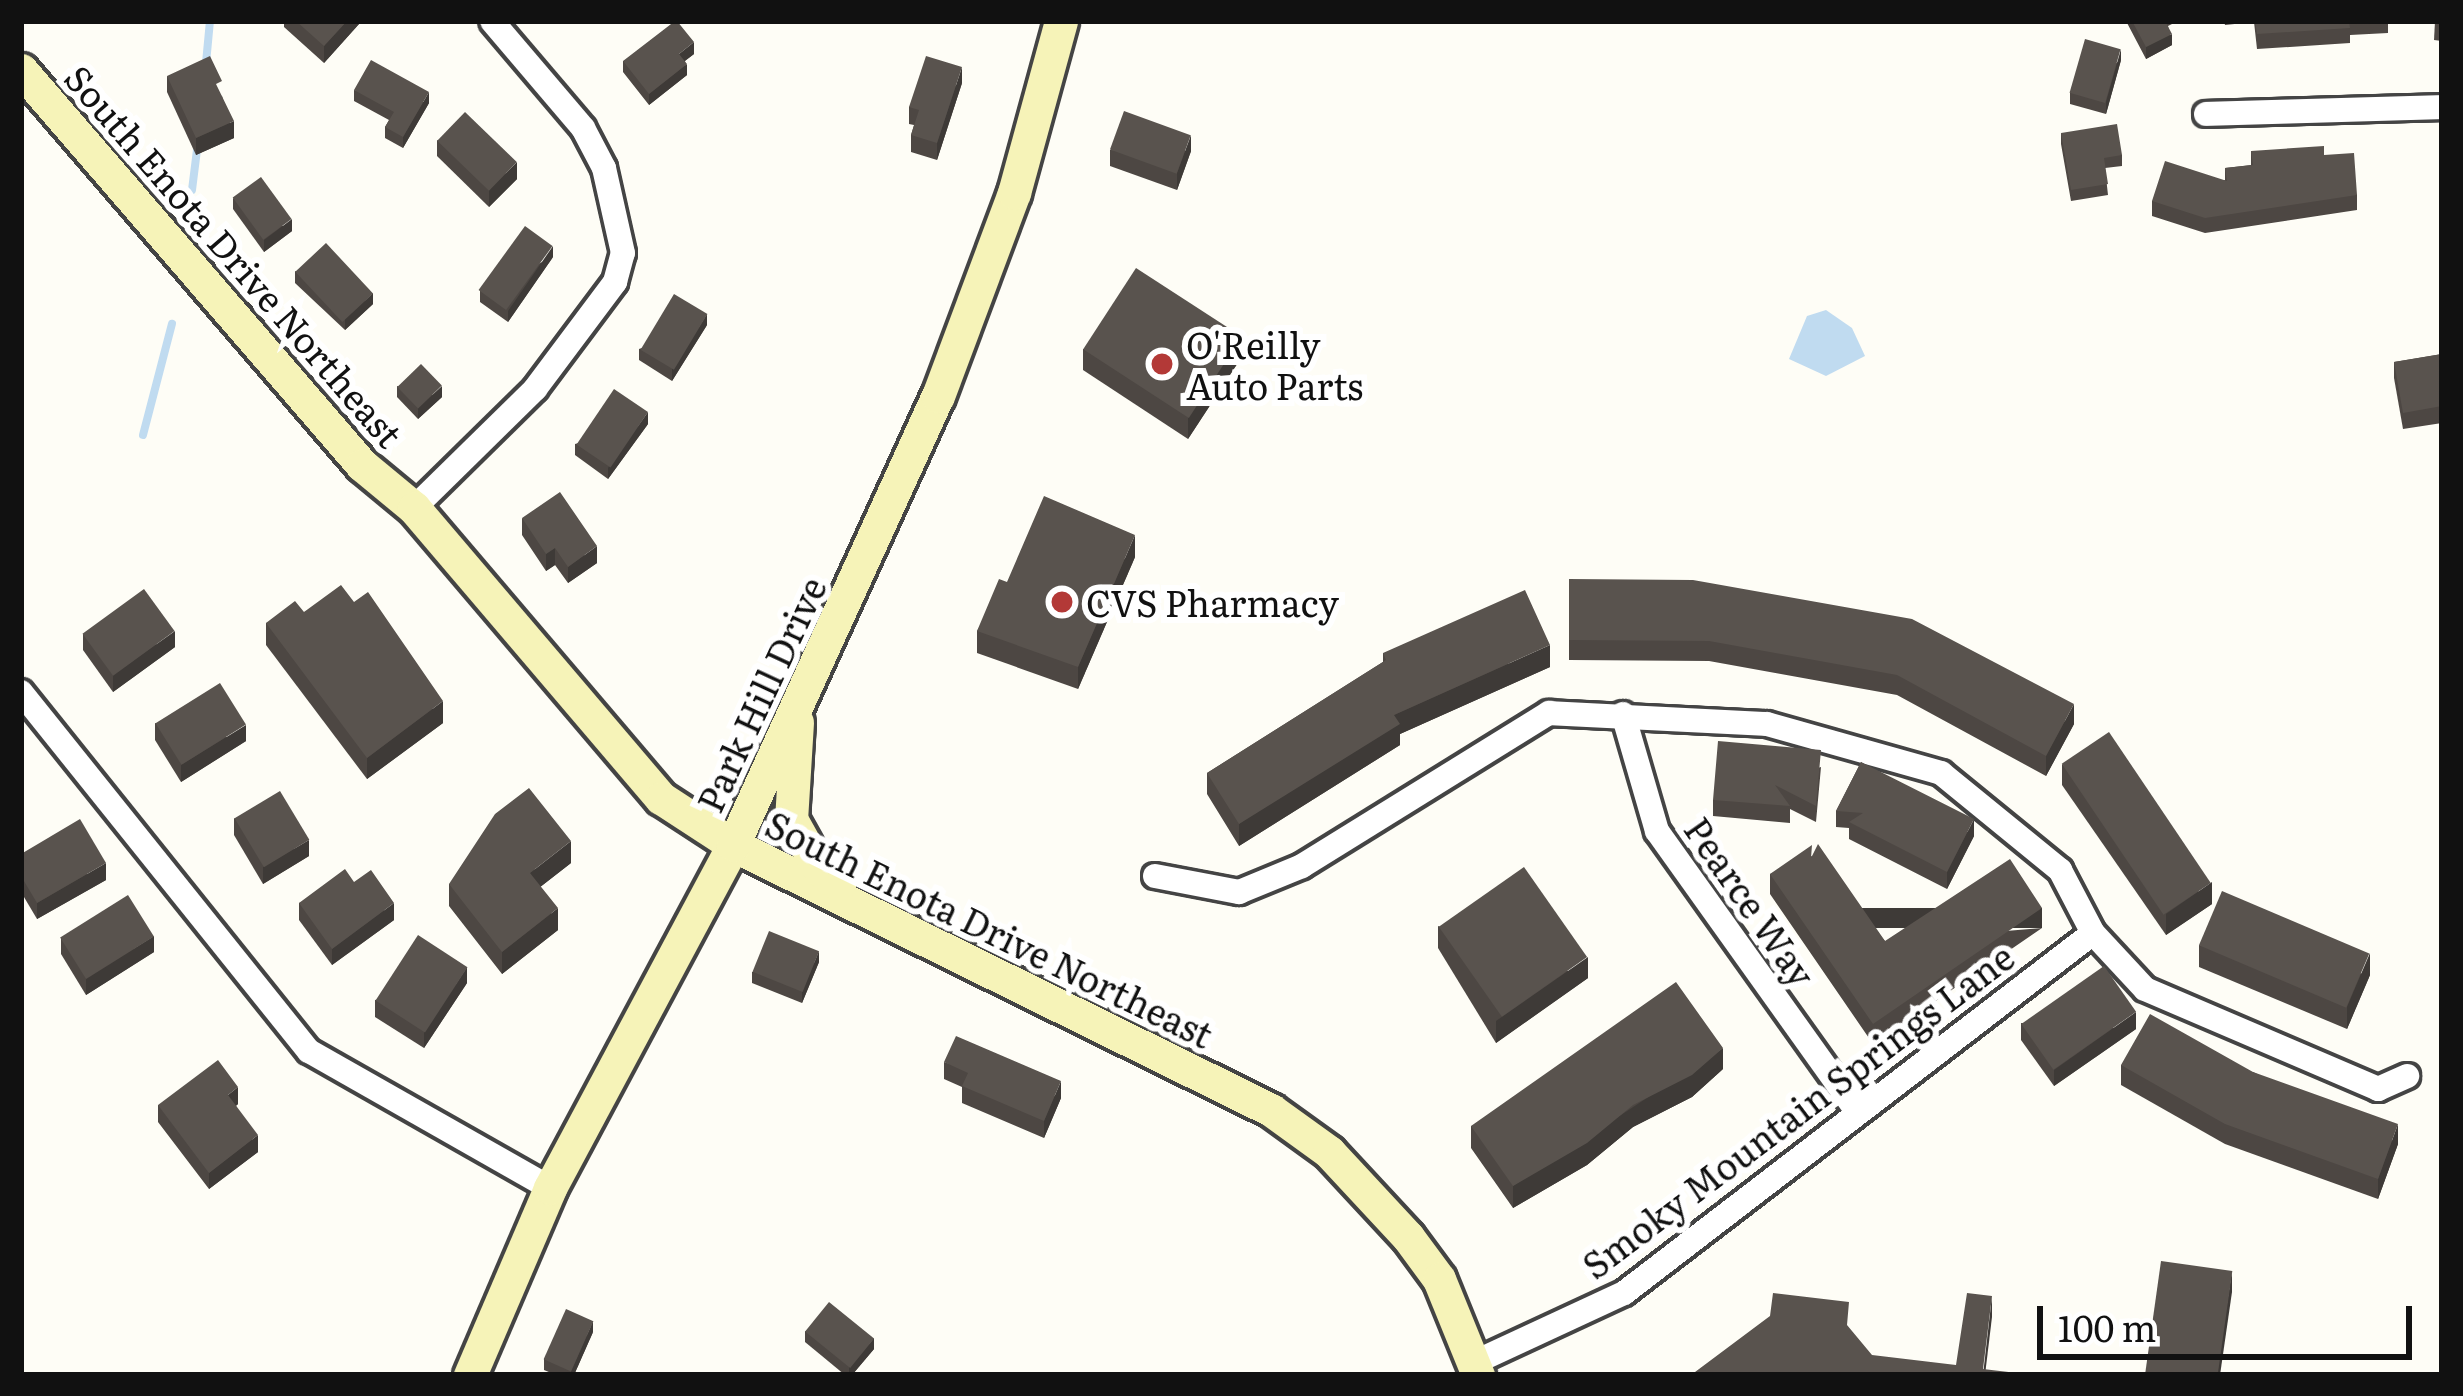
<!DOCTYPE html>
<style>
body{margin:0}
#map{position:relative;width:2463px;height:1396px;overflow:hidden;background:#fefdf6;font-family:Literata,serif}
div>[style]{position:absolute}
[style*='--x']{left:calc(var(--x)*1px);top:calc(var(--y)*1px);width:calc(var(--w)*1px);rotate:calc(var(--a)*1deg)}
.water>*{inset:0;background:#c0dbf0}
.stream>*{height:8px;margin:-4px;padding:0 4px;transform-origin:4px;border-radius:4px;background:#c0dbf0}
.roads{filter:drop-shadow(3px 0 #444) drop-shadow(-3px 0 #444) drop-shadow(0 3px #444) drop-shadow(0 -3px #444)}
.street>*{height:24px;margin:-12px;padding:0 12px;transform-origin:12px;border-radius:12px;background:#fff}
.secondary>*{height:33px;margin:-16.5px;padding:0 16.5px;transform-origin:16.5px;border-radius:16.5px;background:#f6f3b8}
.wall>*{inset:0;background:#4d4743}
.shaded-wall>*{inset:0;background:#3e3a37;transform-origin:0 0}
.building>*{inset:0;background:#59534e;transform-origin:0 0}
.dots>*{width:33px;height:33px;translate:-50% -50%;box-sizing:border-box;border:6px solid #fff;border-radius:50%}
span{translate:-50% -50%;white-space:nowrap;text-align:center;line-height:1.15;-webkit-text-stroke:12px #fff;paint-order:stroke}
.street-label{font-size:36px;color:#111}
.poi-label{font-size:36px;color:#111}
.left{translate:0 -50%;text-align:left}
.frame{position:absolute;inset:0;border:24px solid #111;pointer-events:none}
.scale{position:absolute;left:2037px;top:1306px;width:375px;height:54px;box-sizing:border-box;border:6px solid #111;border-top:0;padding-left:15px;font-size:36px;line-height:42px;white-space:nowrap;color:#111;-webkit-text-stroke:9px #fff;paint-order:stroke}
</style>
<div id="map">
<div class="water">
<i style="clip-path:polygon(1826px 310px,1852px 328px,1865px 356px,1826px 376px,1789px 359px,1807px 316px)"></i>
</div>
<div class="stream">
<i style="--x:206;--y:63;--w:42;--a:-84.6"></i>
<i style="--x:192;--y:190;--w:40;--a:-82.9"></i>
<i style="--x:143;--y:435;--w:115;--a:-75.4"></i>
</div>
<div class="roads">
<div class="street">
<i style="--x:2206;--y:114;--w:236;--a:-1.7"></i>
<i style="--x:414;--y:508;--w:170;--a:-44.5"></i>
<i style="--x:535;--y:389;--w:134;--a:-53.2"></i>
<i style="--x:615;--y:282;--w:30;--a:-75"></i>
<i style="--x:623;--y:253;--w:87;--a:-102.6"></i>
<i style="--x:604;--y:168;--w:45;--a:-117.7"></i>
<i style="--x:583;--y:128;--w:140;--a:-130.4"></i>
<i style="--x:21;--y:692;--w:460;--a:51.3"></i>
<i style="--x:309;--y:1051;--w:277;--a:29.6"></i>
<i style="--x:1623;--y:714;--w:122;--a:73.8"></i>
<i style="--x:1657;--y:831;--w:344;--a:54.5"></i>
<i style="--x:1155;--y:876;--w:86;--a:10.8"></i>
<i style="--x:1239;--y:892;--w:68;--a:-22.4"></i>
<i style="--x:1302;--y:866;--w:291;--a:-31.8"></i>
<i style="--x:1549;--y:713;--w:218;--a:2.9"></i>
<i style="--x:1767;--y:724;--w:181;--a:15.7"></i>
<i style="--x:1941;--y:773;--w:154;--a:39.2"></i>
<i style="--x:2060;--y:870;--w:71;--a:62.4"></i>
<i style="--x:2093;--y:933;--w:76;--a:47.1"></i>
<i style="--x:2145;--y:989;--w:254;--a:23.2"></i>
<i style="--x:2378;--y:1089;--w:32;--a:-24"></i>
<i style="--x:1473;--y:1363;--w:166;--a:-24.9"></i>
<i style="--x:1624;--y:1293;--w:591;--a:-37.51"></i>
</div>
<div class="secondary">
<i style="--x:21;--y:70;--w:522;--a:49.2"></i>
<i style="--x:362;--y:465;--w:67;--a:39.6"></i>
<i style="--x:414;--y:508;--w:381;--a:49.6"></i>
<i style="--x:661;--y:798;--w:86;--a:33.1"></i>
<i style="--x:733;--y:845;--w:600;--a:26.22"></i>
<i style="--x:1271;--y:1110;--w:72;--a:35.9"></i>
<i style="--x:1329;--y:1152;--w:116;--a:47.1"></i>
<i style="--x:1408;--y:1237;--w:52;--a:53.6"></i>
<i style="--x:1439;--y:1279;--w:104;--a:67.9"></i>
<i style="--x:797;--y:722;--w:97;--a:93.5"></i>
<i style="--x:791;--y:819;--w:57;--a:60.8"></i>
<i style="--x:819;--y:869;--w:26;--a:39"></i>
<i style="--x:470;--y:1375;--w:203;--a:-66.8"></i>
<i style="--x:550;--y:1188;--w:389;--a:-61.9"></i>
<i style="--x:733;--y:845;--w:494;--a:-65.5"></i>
<i style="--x:938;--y:396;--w:217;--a:-69.5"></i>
<i style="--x:1014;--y:193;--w:178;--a:-74.7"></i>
</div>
</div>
<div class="wall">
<i style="clip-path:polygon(284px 21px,359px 21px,359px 24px,324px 63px,284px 27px)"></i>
<i style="clip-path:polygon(2126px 21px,2178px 21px,2168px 26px,2172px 45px,2146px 59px)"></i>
<i style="clip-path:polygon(2224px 21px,2388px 21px,2388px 33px,2350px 35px,2350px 43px,2257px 49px,2254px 22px,2225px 25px)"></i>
<i style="clip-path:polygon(2435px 21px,2442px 21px,2442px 41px,2434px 40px)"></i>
<i style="clip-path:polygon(694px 54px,685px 61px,687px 75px,649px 105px,623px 72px,623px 61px)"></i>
<i style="clip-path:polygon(2121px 60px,2106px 114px,2070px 104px,2070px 93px)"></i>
<i style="clip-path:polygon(167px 76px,222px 96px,234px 138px,196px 155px,167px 92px)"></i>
<i style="clip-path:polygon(962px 83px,937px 160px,911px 152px,911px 135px,914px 125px,909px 124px,909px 107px)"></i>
<i style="clip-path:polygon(354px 90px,429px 103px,403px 148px,385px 138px,385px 127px,389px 120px,354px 101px)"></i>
<i style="clip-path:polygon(2061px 133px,2122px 155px,2122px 166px,2105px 168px,2108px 195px,2071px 201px,2061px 144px)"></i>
<i style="clip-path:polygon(437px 140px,517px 179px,489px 207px,437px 156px)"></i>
<i style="clip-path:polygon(1110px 150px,1191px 151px,1177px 190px,1110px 166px)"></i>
<i style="clip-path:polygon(2251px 151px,2324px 155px,2357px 195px,2357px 210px,2205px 233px,2152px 216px,2152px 201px,2225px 180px,2225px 168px,2251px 165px)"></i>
<i style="clip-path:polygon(233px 198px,292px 231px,264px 252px,233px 209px)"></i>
<i style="clip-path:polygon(553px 257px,508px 322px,480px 302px,480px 291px)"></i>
<i style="clip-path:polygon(295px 271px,373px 304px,345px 330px,295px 283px)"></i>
<i style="clip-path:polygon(707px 325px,672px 381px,639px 360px,639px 349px)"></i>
<i style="clip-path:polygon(1083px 349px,1241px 358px,1188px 439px,1083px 370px)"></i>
<i style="clip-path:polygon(2442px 354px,2442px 423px,2403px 429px,2394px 378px,2394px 362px)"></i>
<i style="clip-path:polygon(397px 386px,442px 397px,418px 419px,397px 397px)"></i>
<i style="clip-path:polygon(648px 424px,608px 479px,575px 455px,575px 444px)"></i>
<i style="clip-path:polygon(522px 518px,597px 563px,568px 583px,555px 565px,546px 571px,522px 535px)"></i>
<i style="clip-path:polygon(1135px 557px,1078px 689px,977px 653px,977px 631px,1007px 582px)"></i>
<i style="clip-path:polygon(1569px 579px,2074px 724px,2046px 776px,1897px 695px,1709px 661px,1569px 660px)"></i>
<i style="clip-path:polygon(354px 602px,443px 723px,367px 779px,266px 645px,266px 623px,304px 612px)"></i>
<i style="clip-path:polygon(83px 634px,175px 647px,113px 692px,83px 650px)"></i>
<i style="clip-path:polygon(1383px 653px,1550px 667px,1400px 734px,1400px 745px,1239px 846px,1207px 794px,1207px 773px,1383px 662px)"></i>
<i style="clip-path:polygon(155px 723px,246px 741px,181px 782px,155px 740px)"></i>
<i style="clip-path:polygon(1861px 762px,1974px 836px,1947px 889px,1849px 839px,1849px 828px,1836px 827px,1836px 811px)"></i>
<i style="clip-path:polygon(2062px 764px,2212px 904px,2166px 935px,2062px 785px)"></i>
<i style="clip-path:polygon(1821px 767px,1816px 822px,1790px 809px,1790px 823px,1713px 816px,1713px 800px)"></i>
<i style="clip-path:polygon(234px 818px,309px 856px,263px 884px,234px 835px)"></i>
<i style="clip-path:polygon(21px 854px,106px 880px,37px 919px,21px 892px)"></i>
<i style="clip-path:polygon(1812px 856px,1885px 941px,2042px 928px,1873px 1044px,1770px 894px,1770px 874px)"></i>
<i style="clip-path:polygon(571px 863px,540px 887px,558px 930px,502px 974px,449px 906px,449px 884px)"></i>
<i style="clip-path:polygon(354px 882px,394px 920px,332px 965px,299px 920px,299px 903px)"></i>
<i style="clip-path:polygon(1438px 926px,1588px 978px,1496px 1043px,1438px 948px)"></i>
<i style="clip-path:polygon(61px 938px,154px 952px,86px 995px,61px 954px)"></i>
<i style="clip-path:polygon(2199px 945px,2370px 975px,2347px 1029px,2199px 967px)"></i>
<i style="clip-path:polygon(819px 962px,802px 1003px,752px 983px,752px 972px)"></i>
<i style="clip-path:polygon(467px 983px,424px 1048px,375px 1017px,375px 1000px)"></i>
<i style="clip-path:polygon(2021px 1023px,2136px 1029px,2054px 1086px,2021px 1040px)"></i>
<i style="clip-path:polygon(944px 1062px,1061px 1098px,1044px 1138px,962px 1103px,962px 1087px,944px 1079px)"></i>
<i style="clip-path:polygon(2121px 1065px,2253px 1072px,2398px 1144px,2378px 1199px,2225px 1144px,2121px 1085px)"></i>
<i style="clip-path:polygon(1723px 1069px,1692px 1097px,1633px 1127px,1587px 1165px,1513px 1208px,1471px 1148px,1471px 1126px)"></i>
<i style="clip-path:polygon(238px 1104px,236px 1106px,258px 1152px,209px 1189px,158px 1122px,158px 1105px)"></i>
<i style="clip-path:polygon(805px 1331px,874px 1349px,852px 1375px,845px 1375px,805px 1342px)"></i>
<i style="clip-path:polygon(593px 1332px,574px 1375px,556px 1375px,544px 1370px,544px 1359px)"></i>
</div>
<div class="shaded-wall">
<i style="clip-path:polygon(347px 21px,359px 21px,359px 24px,324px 63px,324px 46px)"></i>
<i style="clip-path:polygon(2172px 34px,2172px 45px,2146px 59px,2146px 47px)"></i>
<i style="clip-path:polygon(694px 42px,694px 54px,679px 65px,679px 54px)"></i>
<i style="clip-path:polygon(2121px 49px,2121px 60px,2106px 114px,2106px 102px)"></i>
<i style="clip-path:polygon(687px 64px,687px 75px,649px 105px,649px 94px)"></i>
<i style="clip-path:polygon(962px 67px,962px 83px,937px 160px,937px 143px)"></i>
<i style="clip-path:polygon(429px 92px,429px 103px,403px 148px,403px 137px)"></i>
<i style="clip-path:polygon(234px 121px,234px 138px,196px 155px,196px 138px)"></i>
<i style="clip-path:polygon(1191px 135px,1191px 151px,1177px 190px,1177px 173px)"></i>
<i style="clip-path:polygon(517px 162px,517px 179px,489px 207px,489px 190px)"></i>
<i style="clip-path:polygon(292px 219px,292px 231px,264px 252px,264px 240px)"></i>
<i style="clip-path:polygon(553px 246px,553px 257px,508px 322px,508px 311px)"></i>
<i style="clip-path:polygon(373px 293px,373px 304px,345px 330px,345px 319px)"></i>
<i style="clip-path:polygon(707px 314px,707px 325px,672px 381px,672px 369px)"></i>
<i style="clip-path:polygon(1241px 337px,1241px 358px,1188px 439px,1188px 417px)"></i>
<i style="clip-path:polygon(442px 386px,442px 397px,418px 419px,418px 408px)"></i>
<i style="clip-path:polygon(648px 412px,648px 424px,608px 479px,608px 468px)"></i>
<i style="clip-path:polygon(1135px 535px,1135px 557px,1078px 689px,1078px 667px)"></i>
<i style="clip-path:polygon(597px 546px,597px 563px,568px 583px,568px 567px)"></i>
<i style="clip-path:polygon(555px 548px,555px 565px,546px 571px,546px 554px)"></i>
<i style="clip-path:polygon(175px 631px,175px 647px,113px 692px,113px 675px)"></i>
<i style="clip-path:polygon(1550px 645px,1550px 667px,1400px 734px,1400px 745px,1239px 846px,1239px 824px,1394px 715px)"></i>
<i style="clip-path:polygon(443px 701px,443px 723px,367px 779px,367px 758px)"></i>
<i style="clip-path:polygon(2074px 704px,2074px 724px,2046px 776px,2046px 756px)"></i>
<i style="clip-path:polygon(246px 725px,246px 741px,181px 782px,181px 765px)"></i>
<i style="clip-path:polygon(1974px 819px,1974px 836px,1947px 889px,1947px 872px)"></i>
<i style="clip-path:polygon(309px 840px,309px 856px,263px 884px,263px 867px)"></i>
<i style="clip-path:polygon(571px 841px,571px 863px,530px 895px,530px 873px)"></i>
<i style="clip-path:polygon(106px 863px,106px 880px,37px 919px,37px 903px)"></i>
<i style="clip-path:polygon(2212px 882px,2212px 904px,2166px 935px,2166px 914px)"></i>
<i style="clip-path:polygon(394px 903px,394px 920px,332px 965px,332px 949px)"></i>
<i style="clip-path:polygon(558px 908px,558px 930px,502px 974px,502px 952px)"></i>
<i style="left:2042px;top:908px;width:20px;height:205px;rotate:90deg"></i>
<i style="clip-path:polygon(154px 936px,154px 952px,86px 995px,86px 978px)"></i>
<i style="clip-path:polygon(819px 951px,819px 962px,802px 1003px,802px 992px)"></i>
<i style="clip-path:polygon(2370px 953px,2370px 975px,2347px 1029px,2347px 1007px)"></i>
<i style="clip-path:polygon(1588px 957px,1588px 978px,1496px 1043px,1496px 1021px)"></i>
<i style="clip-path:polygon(467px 967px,467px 983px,424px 1048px,424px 1032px)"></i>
<i style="clip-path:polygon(2136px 1012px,2136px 1029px,2054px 1086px,2054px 1070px)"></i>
<i style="clip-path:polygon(1723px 1048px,1723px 1069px,1692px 1097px,1633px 1127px,1587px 1165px,1513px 1208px,1513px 1186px)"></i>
<i style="clip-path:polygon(1061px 1081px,1061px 1098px,1044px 1138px,1044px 1121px)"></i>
<i style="clip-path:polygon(238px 1087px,238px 1104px,228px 1111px,228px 1095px)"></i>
<i style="clip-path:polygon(2398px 1124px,2398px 1144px,2378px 1199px,2378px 1179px)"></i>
<i style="clip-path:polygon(258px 1135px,258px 1152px,209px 1189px,209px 1173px)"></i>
<i style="clip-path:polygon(2232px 1271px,2232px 1292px,2220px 1375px,2216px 1375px)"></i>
<i style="clip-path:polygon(1992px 1296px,1992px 1317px,1985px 1375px,1983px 1375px)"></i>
<i style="clip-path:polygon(593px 1321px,593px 1332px,574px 1375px,571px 1375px,571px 1371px)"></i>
<i style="clip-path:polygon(874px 1338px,874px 1349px,852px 1375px,849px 1375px,849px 1367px)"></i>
</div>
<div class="building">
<i style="clip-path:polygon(296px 21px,347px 21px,324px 46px)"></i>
<i style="clip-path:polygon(675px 21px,677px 21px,694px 42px,679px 54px,687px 64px,649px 94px,623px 61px)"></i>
<i style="clip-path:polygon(2132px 21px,2165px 21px,2172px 34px,2146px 47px)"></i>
<i style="clip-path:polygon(2255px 21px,2349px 21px,2350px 28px,2257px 34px)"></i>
<i style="left:2085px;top:39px;width:37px;height:56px;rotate:16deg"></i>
<i style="clip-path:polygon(210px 56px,222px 81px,216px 84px,234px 121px,196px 138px,167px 76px)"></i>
<i style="clip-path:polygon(926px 56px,962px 67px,937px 143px,911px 135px,919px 110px,909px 107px)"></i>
<i style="clip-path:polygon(371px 60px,429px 92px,403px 137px,385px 127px,394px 112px,354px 90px)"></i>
<i style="left:1124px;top:111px;width:71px;height:41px;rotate:20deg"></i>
<i style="left:465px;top:112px;width:72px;height:40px;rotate:44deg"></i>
<i style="clip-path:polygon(2117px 124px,2122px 155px,2104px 158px,2108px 184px,2071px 190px,2061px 133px)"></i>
<i style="clip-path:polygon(2324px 146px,2324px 155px,2354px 153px,2357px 195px,2205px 218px,2152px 201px,2165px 161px,2227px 181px,2225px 168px,2253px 165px,2251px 151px)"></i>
<i style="left:261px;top:177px;width:52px;height:35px;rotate:54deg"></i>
<i style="left:525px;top:226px;width:34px;height:79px;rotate:36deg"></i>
<i style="left:326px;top:243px;width:69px;height:42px;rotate:47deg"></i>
<i style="left:1136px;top:268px;width:126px;height:97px;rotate:33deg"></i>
<i style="left:674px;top:294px;width:39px;height:65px;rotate:31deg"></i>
<i style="clip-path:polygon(2442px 354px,2442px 406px,2403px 413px,2394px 362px)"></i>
<i style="left:421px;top:364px;width:30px;height:33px;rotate:46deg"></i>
<i style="left:614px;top:389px;width:41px;height:67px;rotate:34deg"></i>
<i style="clip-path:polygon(560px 492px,597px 546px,568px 567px,555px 548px,546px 554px,522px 518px)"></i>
<i style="clip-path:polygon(1044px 496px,1135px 535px,1078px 667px,977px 631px,999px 579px,1007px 582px)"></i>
<i style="clip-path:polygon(1569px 579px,1693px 580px,1912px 619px,2074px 704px,2046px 756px,1897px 675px,1709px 641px,1569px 640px)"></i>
<i style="clip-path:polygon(341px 585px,354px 602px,368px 592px,443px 701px,367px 758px,266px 623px,295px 601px,304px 612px)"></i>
<i style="left:144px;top:589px;width:52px;height:76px;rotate:54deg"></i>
<i style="clip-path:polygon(1525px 590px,1550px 645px,1394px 715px,1400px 724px,1239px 824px,1207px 773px,1386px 660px,1383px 653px)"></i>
<i style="left:220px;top:683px;width:49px;height:76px;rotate:58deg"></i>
<i style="left:2109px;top:732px;width:182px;height:57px;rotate:56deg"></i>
<i style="clip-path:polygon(1718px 741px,1821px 750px,1816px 806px,1775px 785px,1790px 806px,1713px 800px)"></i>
<i style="clip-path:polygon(1861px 762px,1974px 819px,1947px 872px,1849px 822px,1863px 813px,1836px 811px)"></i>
<i style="clip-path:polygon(529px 788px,571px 841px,530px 873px,558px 908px,502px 952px,449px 884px,495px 814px)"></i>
<i style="left:280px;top:791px;width:57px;height:53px;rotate:59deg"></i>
<i style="clip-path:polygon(80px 819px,106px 863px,37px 903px,21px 876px,21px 854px)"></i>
<i style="clip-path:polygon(1818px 844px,1885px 941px,2010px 859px,2042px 908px,1873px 1024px,1770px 874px,1812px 845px,1811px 858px)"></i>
<i style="left:1524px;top:867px;width:110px;height:104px;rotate:55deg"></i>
<i style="clip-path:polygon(345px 869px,354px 882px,371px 870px,394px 903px,332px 949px,299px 903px)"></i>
<i style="left:2222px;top:891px;width:160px;height:59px;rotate:23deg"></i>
<i style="left:128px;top:895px;width:49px;height:80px;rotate:58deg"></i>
<i style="left:769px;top:931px;width:54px;height:44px;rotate:22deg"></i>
<i style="left:418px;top:935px;width:59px;height:78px;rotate:33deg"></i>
<i style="left:2104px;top:966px;width:56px;height:101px;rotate:55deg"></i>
<i style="clip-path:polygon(1676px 982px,1723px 1048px,1692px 1075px,1633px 1105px,1587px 1143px,1513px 1186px,1471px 1126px)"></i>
<i style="clip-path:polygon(2150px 1014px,2253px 1072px,2398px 1124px,2378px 1179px,2225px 1124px,2121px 1065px)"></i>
<i style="clip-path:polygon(956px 1036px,1061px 1081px,1044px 1121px,962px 1086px,968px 1073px,944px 1062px)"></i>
<i style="clip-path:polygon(218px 1060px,238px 1087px,228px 1095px,258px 1135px,209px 1173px,158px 1105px)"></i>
<i style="left:2161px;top:1261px;width:72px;height:115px;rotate:8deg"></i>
<i style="clip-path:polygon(1773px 1293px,1849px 1302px,1847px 1325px,1872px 1355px,1956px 1365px,1967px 1293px,1992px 1296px,1983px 1369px,2034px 1375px,1691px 1375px,1770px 1316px)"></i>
<i style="left:829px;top:1302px;width:58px;height:38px;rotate:39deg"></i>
<i style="left:566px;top:1309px;width:30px;height:55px;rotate:24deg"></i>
</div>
<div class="dots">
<i style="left:1162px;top:364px;background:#b33937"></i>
<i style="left:1062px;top:602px;background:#b33937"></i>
</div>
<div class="street-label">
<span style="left:235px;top:255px;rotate:49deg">South Enota Drive Northeast</span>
<span style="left:760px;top:694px;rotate:-65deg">Park Hill Drive</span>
<span style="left:1751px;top:901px;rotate:55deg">Pearce Way</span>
<span style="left:990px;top:928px;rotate:26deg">South Enota Drive Northeast</span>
<span style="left:1797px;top:1110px;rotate:-37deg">Smoky Mountain Springs Lane</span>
</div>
<div class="poi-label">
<span class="left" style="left:1186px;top:364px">O'Reilly<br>Auto Parts</span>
<span class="left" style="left:1086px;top:602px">CVS Pharmacy</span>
</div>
<div class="frame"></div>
<div class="scale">100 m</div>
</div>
